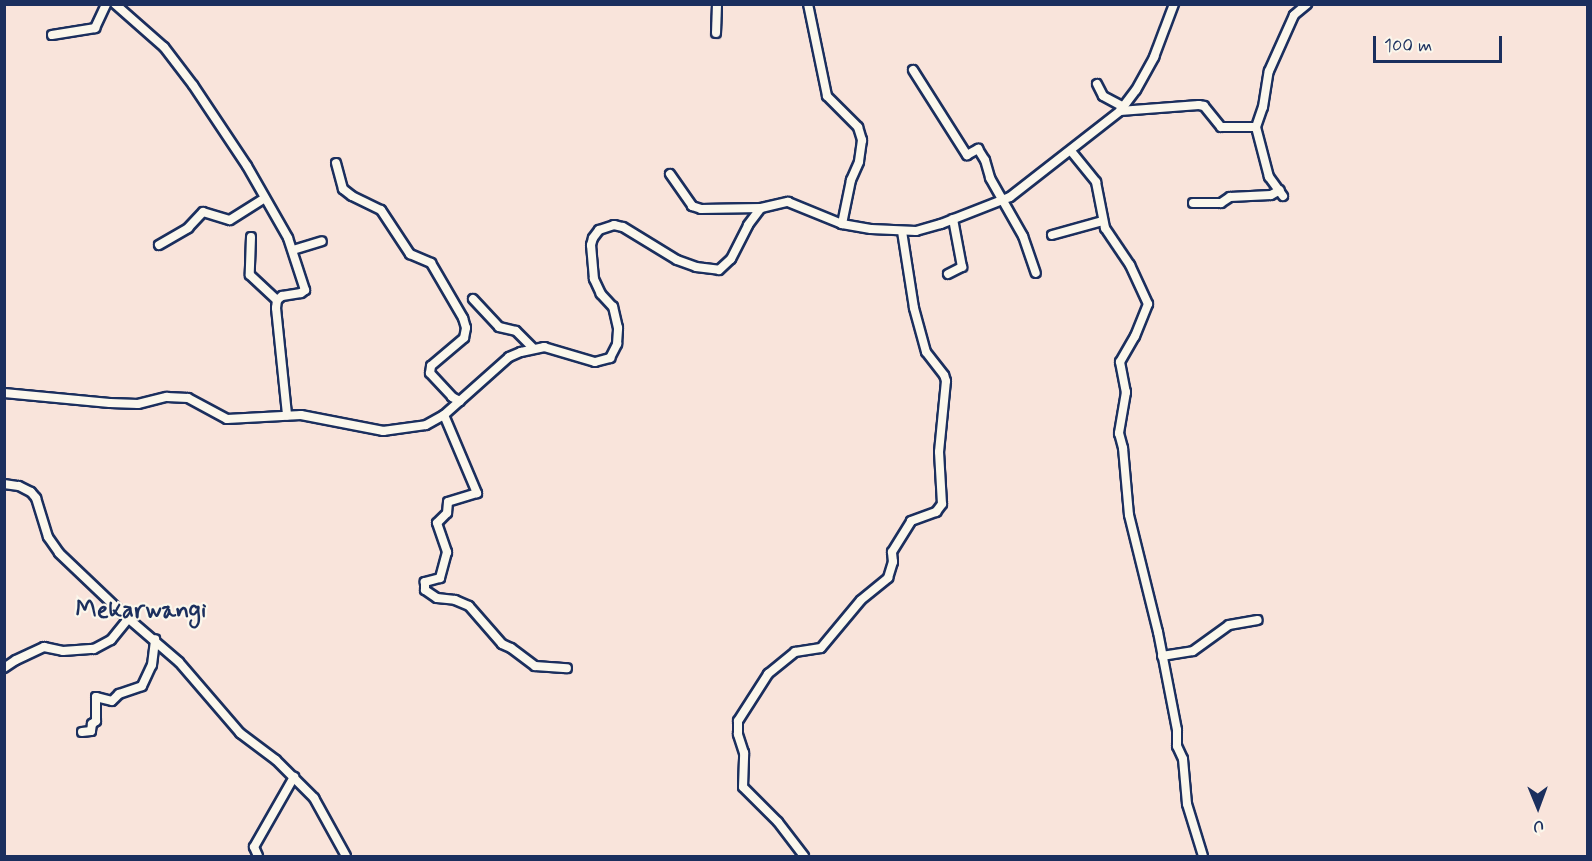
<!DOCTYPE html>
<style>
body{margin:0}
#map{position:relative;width:1592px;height:861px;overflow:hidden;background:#f9e4db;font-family:Mynerve,sans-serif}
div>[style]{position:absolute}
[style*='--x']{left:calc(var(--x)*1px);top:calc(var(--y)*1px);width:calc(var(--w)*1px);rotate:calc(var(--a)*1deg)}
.roads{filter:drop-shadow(2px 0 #1b2f5e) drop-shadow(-2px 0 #1b2f5e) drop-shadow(0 2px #1b2f5e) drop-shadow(0 -2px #1b2f5e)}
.street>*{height:8px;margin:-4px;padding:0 4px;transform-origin:4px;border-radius:4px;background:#fbf7ec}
span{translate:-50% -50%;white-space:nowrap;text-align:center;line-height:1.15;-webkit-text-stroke:4.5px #fbf7ec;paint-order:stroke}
.quarter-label{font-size:24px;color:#1b2f5e;font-weight:700}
.frame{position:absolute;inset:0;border:6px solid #1b2f5e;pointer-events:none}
.north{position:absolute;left:1508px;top:777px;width:60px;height:60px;-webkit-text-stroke:4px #fbf7ec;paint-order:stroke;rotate:179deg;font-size:16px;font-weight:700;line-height:24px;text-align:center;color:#1b2f5e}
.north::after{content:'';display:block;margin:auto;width:21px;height:27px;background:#1b2f5e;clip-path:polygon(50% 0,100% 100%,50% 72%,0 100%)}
.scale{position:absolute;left:1373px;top:36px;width:129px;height:27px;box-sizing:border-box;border:3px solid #1b2f5e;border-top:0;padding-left:8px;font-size:18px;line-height:21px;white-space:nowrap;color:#1b2f5e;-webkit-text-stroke:4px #fbf7ec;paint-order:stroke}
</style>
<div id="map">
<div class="roads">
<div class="street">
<i style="--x:115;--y:4;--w:65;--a:41.3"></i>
<i style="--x:164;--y:47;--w:48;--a:52.7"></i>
<i style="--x:193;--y:85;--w:97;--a:56.3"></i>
<i style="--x:247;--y:166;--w:83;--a:60.3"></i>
<i style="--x:288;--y:238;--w:55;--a:71.9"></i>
<i style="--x:305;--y:290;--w:5;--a:143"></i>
<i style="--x:301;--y:293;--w:19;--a:171"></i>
<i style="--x:282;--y:296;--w:6;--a:141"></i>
<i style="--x:277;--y:300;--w:8;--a:97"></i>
<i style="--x:276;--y:308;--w:108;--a:84.1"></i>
<i style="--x:808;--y:4;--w:94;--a:78.3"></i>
<i style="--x:827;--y:96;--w:44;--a:45"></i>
<i style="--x:858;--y:127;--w:14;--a:73"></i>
<i style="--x:862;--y:140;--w:22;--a:98"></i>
<i style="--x:859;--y:162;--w:20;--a:114"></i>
<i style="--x:851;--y:180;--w:45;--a:101.6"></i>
<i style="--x:716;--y:33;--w:29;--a:-88"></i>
<i style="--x:52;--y:35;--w:44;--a:-9.2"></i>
<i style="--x:95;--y:28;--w:26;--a:-65"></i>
<i style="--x:913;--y:70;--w:101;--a:57.6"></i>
<i style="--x:967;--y:155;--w:13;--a:-29"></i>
<i style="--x:978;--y:149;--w:13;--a:58"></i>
<i style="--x:985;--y:160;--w:19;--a:74"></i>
<i style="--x:990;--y:178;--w:67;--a:60.4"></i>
<i style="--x:1023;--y:236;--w:39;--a:71"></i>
<i style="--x:1097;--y:84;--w:13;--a:63"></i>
<i style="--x:1103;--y:96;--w:21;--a:28"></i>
<i style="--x:1120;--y:111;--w:79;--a:-4.3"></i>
<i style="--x:1199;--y:105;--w:5;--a:11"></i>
<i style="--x:1204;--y:106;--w:27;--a:51"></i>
<i style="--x:1221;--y:127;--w:35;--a:0"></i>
<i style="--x:1071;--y:151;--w:40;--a:51"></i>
<i style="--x:1096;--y:182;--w:47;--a:78.9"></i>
<i style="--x:1105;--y:228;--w:45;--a:56"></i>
<i style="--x:1130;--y:265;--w:43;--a:65.2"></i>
<i style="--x:1148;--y:304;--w:35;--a:112"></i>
<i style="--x:1135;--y:336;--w:30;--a:120"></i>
<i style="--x:1120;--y:362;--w:31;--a:79"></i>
<i style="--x:1126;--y:392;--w:42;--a:99.7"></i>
<i style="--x:1119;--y:433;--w:16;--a:75"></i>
<i style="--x:1123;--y:448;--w:67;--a:84.9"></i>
<i style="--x:1129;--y:515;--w:121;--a:76.1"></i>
<i style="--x:1158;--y:632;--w:100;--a:79"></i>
<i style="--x:1177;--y:730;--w:16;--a:90"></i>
<i style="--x:1177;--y:746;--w:14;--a:65"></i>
<i style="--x:1183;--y:759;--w:45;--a:84.9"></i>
<i style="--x:1187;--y:804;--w:54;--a:72.9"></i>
<i style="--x:336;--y:163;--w:27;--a:75"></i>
<i style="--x:343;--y:189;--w:11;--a:38"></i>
<i style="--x:352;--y:196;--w:32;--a:26"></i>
<i style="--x:381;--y:210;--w:53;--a:56.6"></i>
<i style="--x:410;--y:254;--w:23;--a:23"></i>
<i style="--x:431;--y:263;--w:64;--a:59.8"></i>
<i style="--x:463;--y:318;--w:10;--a:73"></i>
<i style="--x:466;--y:328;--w:10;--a:101"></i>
<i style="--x:464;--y:338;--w:43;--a:139.7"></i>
<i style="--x:431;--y:366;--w:7;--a:98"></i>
<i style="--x:430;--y:373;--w:33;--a:47"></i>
<i style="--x:452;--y:397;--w:9;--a:27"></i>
<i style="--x:670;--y:174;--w:39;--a:55"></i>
<i style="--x:692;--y:206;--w:9;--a:18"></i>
<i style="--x:701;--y:209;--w:60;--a:-1"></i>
<i style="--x:761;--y:208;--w:28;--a:-13"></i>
<i style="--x:788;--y:202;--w:58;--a:22.2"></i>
<i style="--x:842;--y:224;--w:29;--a:10"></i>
<i style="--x:871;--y:229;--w:45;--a:2.5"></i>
<i style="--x:916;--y:231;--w:26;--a:-16"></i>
<i style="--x:941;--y:224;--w:74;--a:-21.4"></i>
<i style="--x:1010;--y:197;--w:140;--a:-38"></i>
<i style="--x:1120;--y:111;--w:26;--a:-53"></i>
<i style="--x:1136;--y:90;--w:38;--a:-61"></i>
<i style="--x:1154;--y:57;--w:57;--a:-69.3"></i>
<i style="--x:1283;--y:196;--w:24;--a:-126"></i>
<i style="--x:1269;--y:177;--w:52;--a:-104.6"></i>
<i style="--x:1256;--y:127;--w:21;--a:-71"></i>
<i style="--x:1263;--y:107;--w:36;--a:-81"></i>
<i style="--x:1269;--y:71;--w:61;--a:-65.9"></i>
<i style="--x:1294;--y:15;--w:17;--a:-40"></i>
<i style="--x:1193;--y:203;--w:28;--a:0"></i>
<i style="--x:1221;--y:203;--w:11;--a:-34"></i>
<i style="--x:1230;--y:197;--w:41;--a:-2.8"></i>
<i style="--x:1271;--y:195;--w:10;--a:-29"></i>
<i style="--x:1052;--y:235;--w:53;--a:-15.4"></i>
<i style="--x:251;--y:237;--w:38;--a:92"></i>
<i style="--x:250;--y:275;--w:37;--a:43"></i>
<i style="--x:159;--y:245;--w:34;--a:-30"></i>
<i style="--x:188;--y:228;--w:22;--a:-47"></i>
<i style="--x:203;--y:212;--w:28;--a:17"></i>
<i style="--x:230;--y:220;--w:41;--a:-32.2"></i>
<i style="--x:293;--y:250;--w:30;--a:-17"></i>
<i style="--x:948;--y:274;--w:16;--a:-27"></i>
<i style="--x:962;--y:267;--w:49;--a:-100.6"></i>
<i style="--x:473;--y:299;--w:38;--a:47"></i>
<i style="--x:499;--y:327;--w:17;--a:13"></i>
<i style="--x:516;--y:331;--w:24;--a:45"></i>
<i style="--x:4;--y:393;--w:106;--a:5.4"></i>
<i style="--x:110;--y:403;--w:28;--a:2"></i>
<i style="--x:138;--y:404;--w:30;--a:-14"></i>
<i style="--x:167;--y:397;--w:21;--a:3"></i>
<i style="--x:188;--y:398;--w:44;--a:28.3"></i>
<i style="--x:227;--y:419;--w:74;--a:-3.1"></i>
<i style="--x:301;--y:415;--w:84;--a:11"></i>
<i style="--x:383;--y:431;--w:43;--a:-7.9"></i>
<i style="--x:426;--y:425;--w:21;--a:-29"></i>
<i style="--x:444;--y:415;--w:87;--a:-41.7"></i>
<i style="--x:509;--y:357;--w:13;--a:-23"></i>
<i style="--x:521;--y:352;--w:24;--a:-12"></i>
<i style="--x:544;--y:347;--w:53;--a:16.4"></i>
<i style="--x:595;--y:362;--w:16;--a:-15"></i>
<i style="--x:610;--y:358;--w:16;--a:-63"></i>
<i style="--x:617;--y:344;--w:16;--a:-86"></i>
<i style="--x:618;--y:328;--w:22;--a:-103"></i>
<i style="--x:613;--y:307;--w:18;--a:-133"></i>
<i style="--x:601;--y:294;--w:17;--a:-115"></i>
<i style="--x:594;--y:279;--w:34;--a:-95"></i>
<i style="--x:591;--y:245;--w:7;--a:-74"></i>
<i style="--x:593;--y:238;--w:10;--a:-53"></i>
<i style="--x:599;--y:230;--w:16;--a:-18"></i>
<i style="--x:614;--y:225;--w:9;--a:13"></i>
<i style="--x:623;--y:227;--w:63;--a:31.4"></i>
<i style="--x:677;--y:260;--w:20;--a:20"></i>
<i style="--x:696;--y:267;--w:23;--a:7"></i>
<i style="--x:719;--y:270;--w:16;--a:-43"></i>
<i style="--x:731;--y:259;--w:38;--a:-63"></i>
<i style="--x:748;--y:225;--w:21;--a:-53"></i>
<i style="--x:444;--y:415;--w:85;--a:67.1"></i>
<i style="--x:477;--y:493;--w:30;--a:163"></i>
<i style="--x:448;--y:502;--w:11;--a:95"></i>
<i style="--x:447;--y:513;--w:14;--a:135"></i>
<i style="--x:437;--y:523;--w:31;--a:71"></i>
<i style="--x:447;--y:552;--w:27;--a:105"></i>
<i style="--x:440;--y:578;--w:16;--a:165"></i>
<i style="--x:425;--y:582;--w:8;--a:90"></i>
<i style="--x:425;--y:590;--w:14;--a:34"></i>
<i style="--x:437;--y:598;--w:18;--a:6"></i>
<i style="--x:455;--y:600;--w:15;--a:23"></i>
<i style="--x:469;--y:606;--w:50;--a:49"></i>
<i style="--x:502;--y:644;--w:10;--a:24"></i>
<i style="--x:511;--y:648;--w:30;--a:37"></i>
<i style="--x:535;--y:666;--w:32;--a:4"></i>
<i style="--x:4;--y:484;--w:15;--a:8"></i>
<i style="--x:19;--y:486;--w:13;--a:27"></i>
<i style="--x:31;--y:492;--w:8;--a:50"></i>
<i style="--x:36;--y:498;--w:41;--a:72.9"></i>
<i style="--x:48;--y:537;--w:19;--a:55"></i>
<i style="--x:59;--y:553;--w:87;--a:43.6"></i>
<i style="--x:122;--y:613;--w:75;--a:40.7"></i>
<i style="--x:179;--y:662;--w:94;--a:49.3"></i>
<i style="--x:240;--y:733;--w:45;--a:36.9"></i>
<i style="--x:276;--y:760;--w:54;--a:45"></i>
<i style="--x:314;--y:798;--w:66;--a:61.1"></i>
<i style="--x:1162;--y:656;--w:31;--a:-9"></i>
<i style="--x:1193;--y:651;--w:44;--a:-35.8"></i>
<i style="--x:1229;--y:625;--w:29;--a:-10"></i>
<i style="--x:4;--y:668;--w:14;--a:-34"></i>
<i style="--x:16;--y:660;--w:31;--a:-25"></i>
<i style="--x:44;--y:647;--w:19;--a:12"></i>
<i style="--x:63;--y:651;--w:31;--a:-4"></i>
<i style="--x:94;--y:649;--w:19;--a:-28"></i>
<i style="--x:111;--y:640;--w:28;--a:-51"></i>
<i style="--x:82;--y:732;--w:9;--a:-6"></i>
<i style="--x:91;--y:731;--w:7;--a:-82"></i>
<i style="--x:92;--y:724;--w:5;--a:-37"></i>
<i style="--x:96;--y:721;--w:24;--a:-90"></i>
<i style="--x:96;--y:697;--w:16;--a:14"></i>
<i style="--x:112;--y:701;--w:10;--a:-45"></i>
<i style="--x:119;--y:694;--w:24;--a:-19"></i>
<i style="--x:142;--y:686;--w:23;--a:-65"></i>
<i style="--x:152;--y:665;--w:26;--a:-83"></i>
<i style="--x:258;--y:856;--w:10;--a:-114"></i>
<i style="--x:254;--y:847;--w:81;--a:-60.3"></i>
<i style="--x:804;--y:856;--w:43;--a:-127.4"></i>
<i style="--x:778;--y:822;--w:49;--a:-135"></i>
<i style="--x:743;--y:787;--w:34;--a:-88"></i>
<i style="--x:744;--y:753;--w:20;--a:-108"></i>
<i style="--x:738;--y:734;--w:13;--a:-90"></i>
<i style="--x:738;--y:721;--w:56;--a:-57.4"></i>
<i style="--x:768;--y:674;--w:35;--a:-39"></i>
<i style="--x:795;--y:652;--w:26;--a:-9"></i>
<i style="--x:821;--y:648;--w:62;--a:-50.2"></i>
<i style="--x:861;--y:600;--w:35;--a:-39"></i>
<i style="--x:888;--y:578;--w:17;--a:-73"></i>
<i style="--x:893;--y:562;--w:10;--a:-96"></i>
<i style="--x:892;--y:552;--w:36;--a:-58"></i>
<i style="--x:911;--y:521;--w:27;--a:-20"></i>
<i style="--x:936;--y:512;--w:10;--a:-53"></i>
<i style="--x:942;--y:504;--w:52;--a:-93.3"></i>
<i style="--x:939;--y:452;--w:71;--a:-84.4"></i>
<i style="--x:946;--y:381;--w:6;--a:-108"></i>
<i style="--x:944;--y:375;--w:29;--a:-128"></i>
<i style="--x:926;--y:352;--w:46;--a:-105.3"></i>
<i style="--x:914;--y:308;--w:78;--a:-98.9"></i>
</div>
</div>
<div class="quarter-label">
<span style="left:141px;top:611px">Mekarwangi</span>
</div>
<div class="frame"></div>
<div class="north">U</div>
<div class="scale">100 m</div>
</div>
